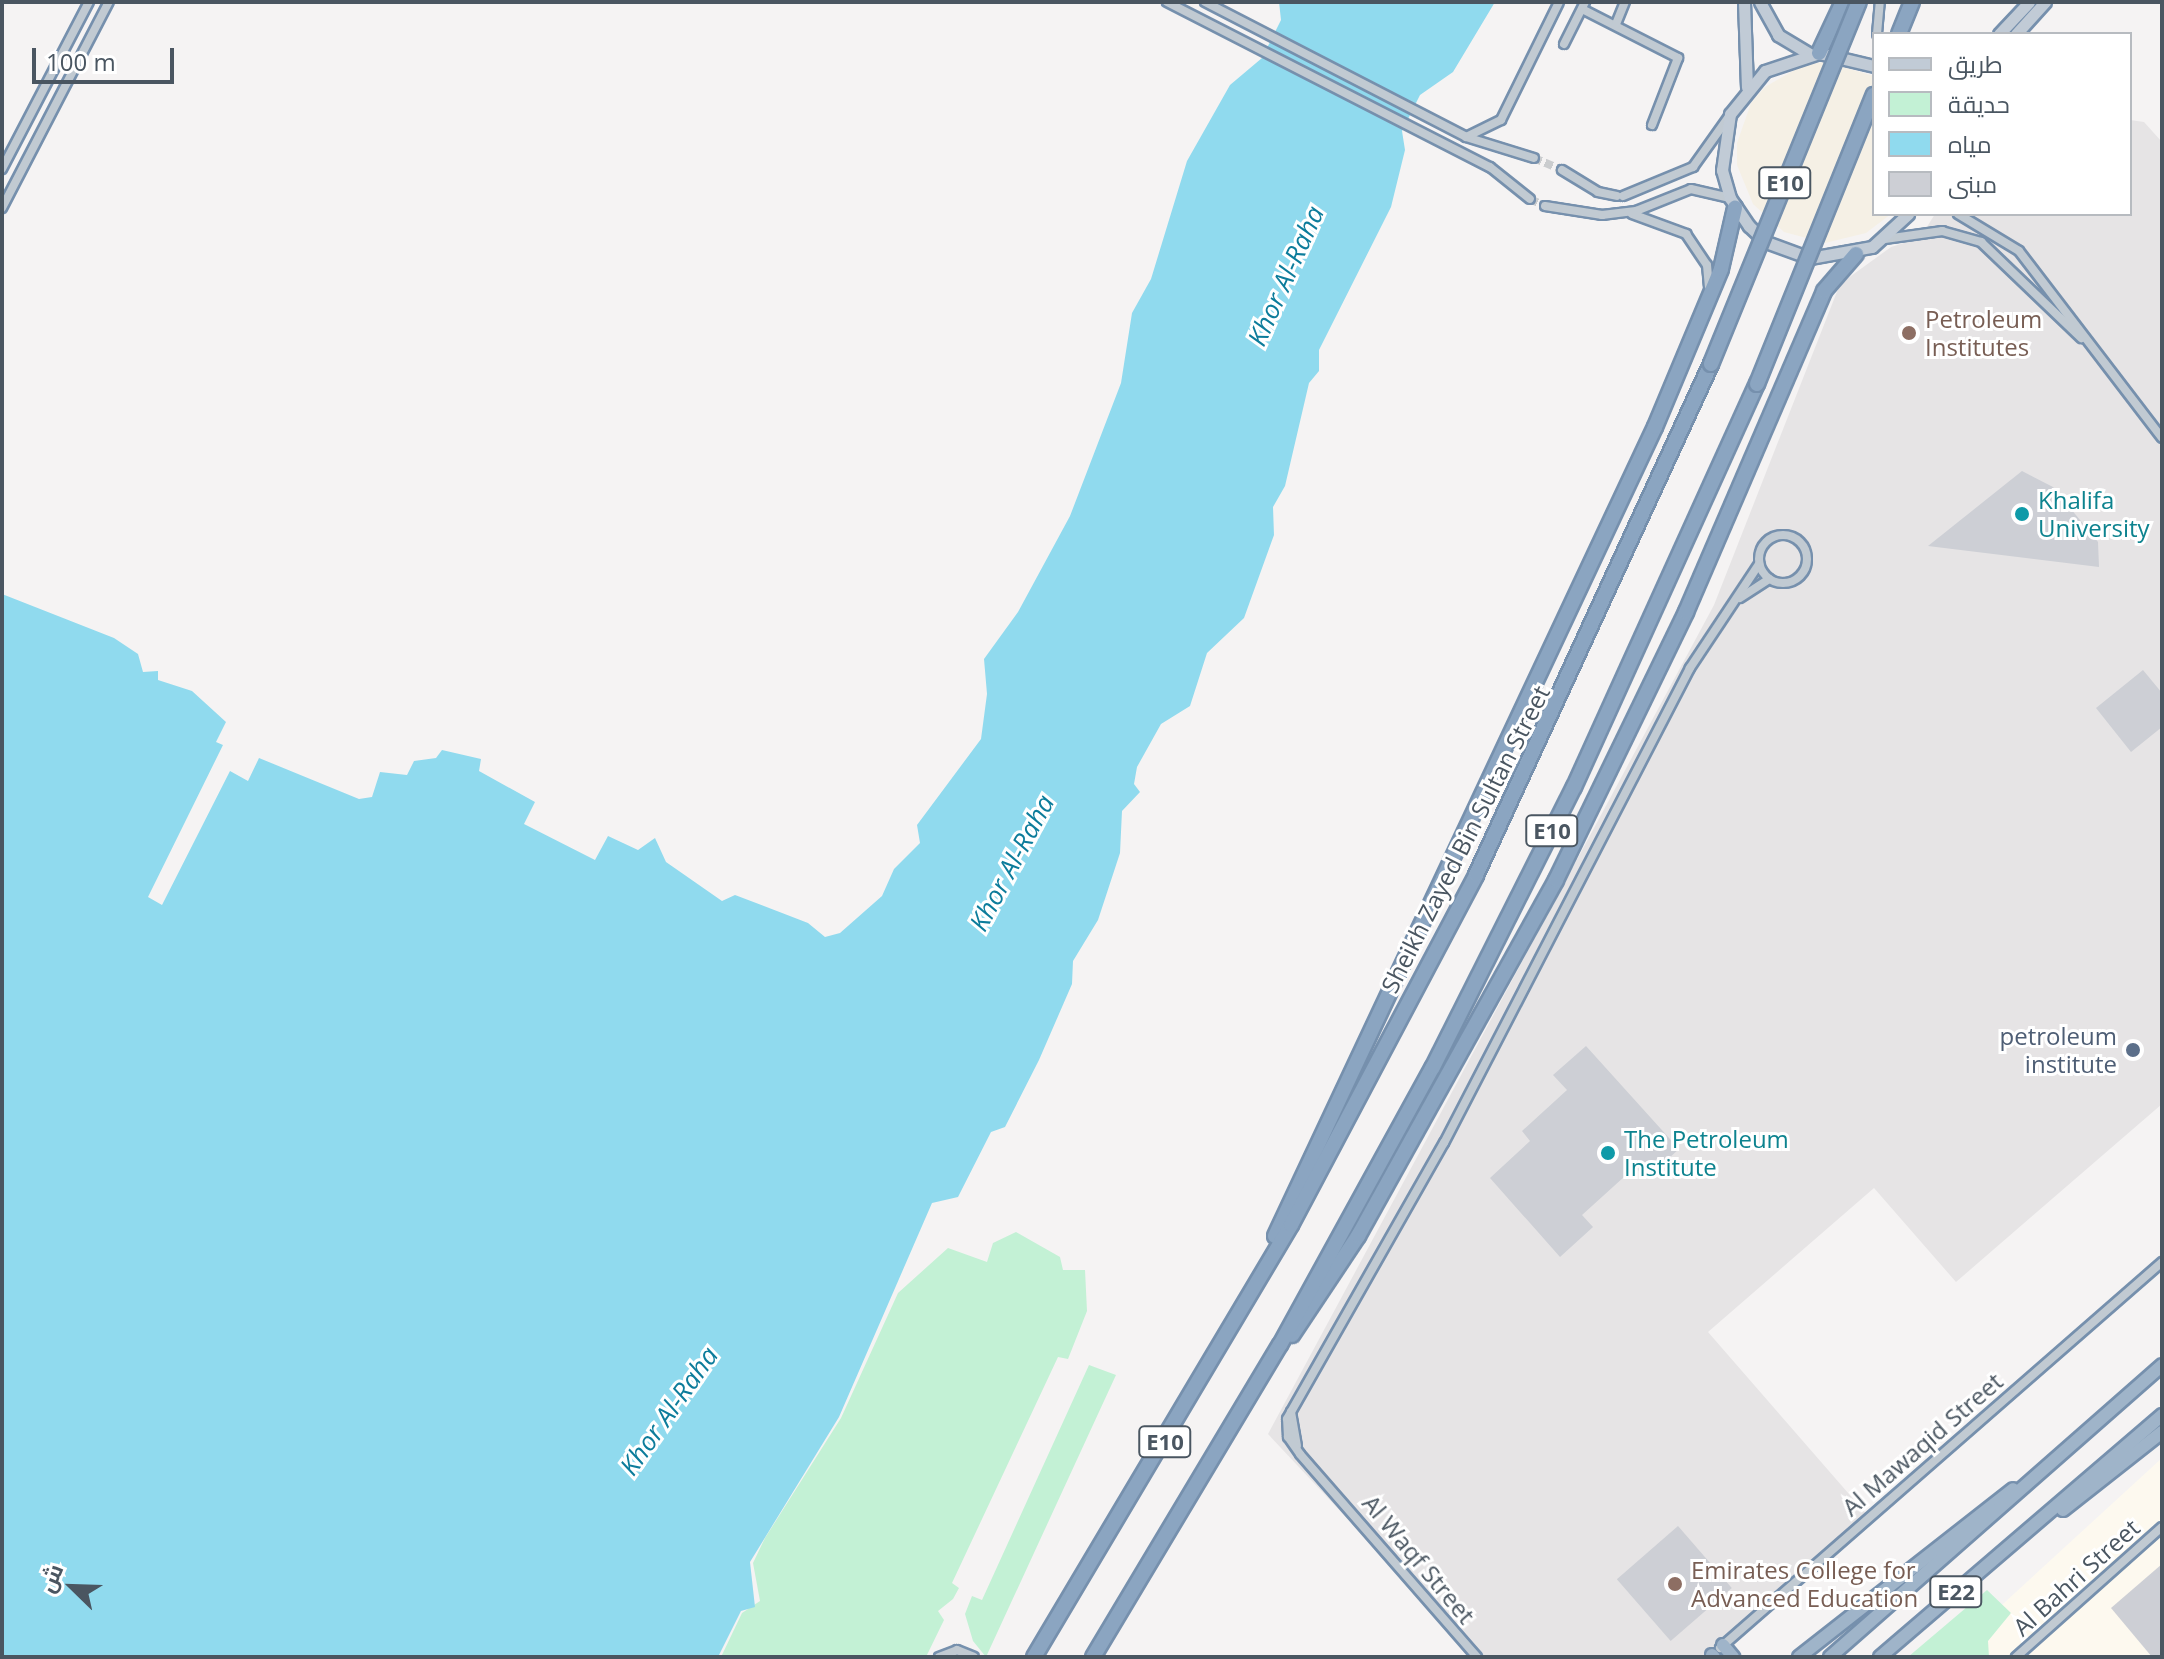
<!DOCTYPE html>
<meta charset="utf-8">
<style>
body{margin:0}
#map{position:relative;width:2164px;height:1659px;overflow:hidden;background:#f5f3f3;font-family:"Open Sans",Cairo,sans-serif}
div>[style]{position:absolute}
[style*='--x']{left:calc(var(--x)*1px);top:calc(var(--y)*1px);width:calc(var(--w)*1px);rotate:calc(var(--a)*1deg)}
.commercial>*{inset:0;background:#fdf9ef}
.education>*{inset:0;background:#e6e4e5}
.green>*{inset:0;background:#c3f1d5}
.sand>*{inset:0;background:#f5f0e5}
.water>*{inset:0;background:#90daee}
.building>*{inset:0;background:#cdcfd5;transform-origin:0 0}
.minor-tunnel>*{height:8px;margin-top:-4px;transform-origin:0;background:repeating-linear-gradient(90deg,#caccce 0 8px,transparent 0 12px)}
.roads{filter:drop-shadow(2px 0 #7690ad) drop-shadow(-2px 0 #7690ad) drop-shadow(0 2px #7690ad) drop-shadow(0 -2px #7690ad)}
.minor>*{height:8px;margin:-4px;padding:0 4px;transform-origin:4px;border-radius:4px;background:#c1cad2}
.minor>.ring{margin:-4px;padding:0;box-sizing:content-box;background:none;border:8px solid #c1cad2;border-radius:50%}
.secondary>*{height:11px;margin:-5.5px;padding:0 5.5px;transform-origin:5.5px;border-radius:5.5px;background:#c1cbd6}
.trunk>*{height:12px;margin:-6px;padding:0 6px;transform-origin:6px;border-radius:6px;background:#9fb4c9}
.motorway>*{height:14px;margin:-7px;padding:0 7px;transform-origin:7px;border-radius:7px;background:#8ba5c1}
.bridges{filter:drop-shadow(2px 0 #7690ad) drop-shadow(-2px 0 #7690ad) drop-shadow(0 2px #7690ad) drop-shadow(0 -2px #7690ad)}
.motorway-bridge>*{height:14px;margin:-7px;padding:0 7px;transform-origin:7px;border-radius:7px;background:#8ba5c1}
.dots>*{width:22px;height:22px;translate:-50% -50%;box-sizing:border-box;border:4px solid #fff;border-radius:50%}
span{translate:-50% -50%;white-space:nowrap;text-align:center;line-height:1.15;-webkit-text-stroke:6px #fff;paint-order:stroke}
.shield-label span{padding:2px 6px;background:#fff;border:2px solid;border-radius:6px;-webkit-text-stroke-width:0}
.shield-label{font-size:22px;color:#4a5661;font-weight:700}
.education-label{font-size:24px;color:#785e54}
.left{translate:0 -50%;text-align:left}
.culture-label{font-size:24px;color:#0d838f}
.street-label{font-size:24px;color:#4a5661}
.service-label{font-size:24px;color:#4e5e75}
.right{translate:-100% -50%;text-align:right}
.water-label{font-size:26px;color:#0c7c9b;font-style:italic}
.frame{position:absolute;inset:0;border:4px solid #4a5661;pointer-events:none}
.legend{position:absolute;left:1872px;top:32px;width:260px;height:184px;box-sizing:border-box;background:#fff;border:2px solid #b7bbc0;margin:0;padding:10px 14px;list-style:none;font-size:24px;color:#4a5661}
.legend li{display:flex;align-items:center;gap:16px;height:40px}
.legend b{width:40px;border:2px solid #b7bbc0}
.north{position:absolute;left:32px;top:1547px;width:80px;height:80px;-webkit-text-stroke:6px #fff;paint-order:stroke;rotate:293deg;font-size:22px;font-weight:700;line-height:32px;text-align:center;color:#4a5661}
.north::after{content:'';display:block;margin:auto;width:28px;height:36px;background:#4a5661;clip-path:polygon(50% 0,100% 100%,50% 72%,0 100%)}
.scale{position:absolute;left:32px;top:48px;width:142px;height:36px;box-sizing:border-box;border:4px solid #4a5661;border-top:0;padding-left:10px;font-size:24px;line-height:28px;white-space:nowrap;color:#4a5661;-webkit-text-stroke:6px #fff;paint-order:stroke}
</style>
<div id="map">
<div class="commercial">
<i style="clip-path:polygon(2162px 1458px,2162px 1657px,1945px 1657px)"></i>
</div>
<div class="education">
<i style="clip-path:polygon(2130px 120px,2144px 122px,2162px 142px,2162px 1104px,1956px 1282px,1874px 1188px,1708px 1332px,1869px 1517px,1709px 1657px,1477px 1657px,1268px 1434px,1714px 605px,1840px 284px,1891px 247px,1920px 238px,1935px 214px,2130px 214px)"></i>
</div>
<div class="green">
<i style="clip-path:polygon(1016px 1232px,1060px 1257px,1063px 1270px,1085px 1270px,1087px 1311px,1068px 1359px,1058px 1357px,952px 1583px,959px 1588px,953px 1599px,938px 1611px,944px 1620px,926px 1657px,721px 1657px,742px 1613px,760px 1601px,753px 1563px,765px 1538px,841px 1418px,898px 1293px,948px 1248px,987px 1262px,993px 1243px)"></i>
<i style="clip-path:polygon(1089px 1365px,1116px 1375px,986px 1657px,973px 1641px,965px 1614px,972px 1596px,982px 1600px)"></i>
<i style="clip-path:polygon(1987px 1590px,2011px 1613px,1988px 1641px,1989px 1657px,1908px 1657px)"></i>
</div>
<div class="sand">
<i style="clip-path:polygon(1825px 62px,1874px 76px,1874px 214px,1891px 214px,1866px 233px,1825px 243px,1784px 232px,1753px 204px,1737px 165px,1737px 143px,1751px 103px,1765px 87px,1803px 65px)"></i>
</div>
<div class="water">
<i style="clip-path:polygon(1279px 2px,1495px 2px,1453px 72px,1420px 95px,1402px 131px,1405px 150px,1391px 207px,1319px 350px,1319px 371px,1309px 383px,1285px 486px,1273px 507px,1274px 535px,1244px 618px,1207px 653px,1190px 706px,1161px 724px,1137px 767px,1134px 784px,1140px 792px,1122px 811px,1120px 853px,1098px 920px,1073px 961px,1072px 984px,1039px 1060px,1005px 1127px,991px 1132px,958px 1197px,932px 1203px,839px 1417px,750px 1562px,755px 1607px,741px 1611px,718px 1657px,2px 1657px,2px 594px,114px 638px,138px 654px,143px 672px,158px 671px,158px 680px,192px 691px,226px 722px,216px 742px,223px 745px,148px 897px,162px 905px,230px 771px,248px 781px,259px 758px,359px 799px,372px 797px,380px 772px,407px 775px,414px 761px,436px 758px,442px 750px,481px 759px,479px 771px,535px 802px,524px 824px,595px 860px,608px 836px,638px 850px,655px 838px,666px 862px,722px 901px,735px 895px,808px 923px,825px 937px,840px 933px,882px 896px,894px 869px,920px 843px,917px 825px,981px 739px,987px 694px,984px 659px,1018px 612px,1070px 516px,1121px 383px,1132px 313px,1151px 279px,1187px 161px,1230px 85px,1262px 58px,1281px 20px)"></i>
</div>
<div class="building">
<i style="clip-path:polygon(2022px 471px,2053px 487px,2098px 542px,2099px 567px,1928px 546px)"></i>
<i style="clip-path:polygon(2143px 670px,2162px 693px,2162px 727px,2131px 752px,2096px 708px)"></i>
<i style="clip-path:polygon(1586px 1046px,1679px 1149px,1646px 1179px,1635px 1167px,1582px 1215px,1593px 1227px,1560px 1257px,1490px 1178px,1530px 1141px,1522px 1131px,1567px 1090px,1553px 1075px)"></i>
<i style="left:1678px;top:1526px;width:82px;height:81px;rotate:49deg"></i>
<i style="clip-path:polygon(2162px 1564px,2162px 1657px,2152px 1657px,2111px 1608px)"></i>
</div>
<div class="minor-tunnel">
<i style="--x:1534;--y:158;--w:30;--a:23"></i>
<i style="--x:1530;--y:199;--w:17;--a:25"></i>
</div>
<div class="roads">
<div class="minor">
<i style="--x:1167;--y:2;--w:363;--a:27.1"></i>
<i style="--x:1490;--y:167;--w:51;--a:38.7"></i>
<i style="--x:1205;--y:2;--w:294;--a:27.3"></i>
<i style="--x:1466;--y:137;--w:71;--a:17.2"></i>
<i style="--x:1582;--y:9;--w:108;--a:27"></i>
<i style="--x:1678;--y:58;--w:72;--a:111.2"></i>
<i style="--x:1616;--y:24;--w:24;--a:-68"></i>
<i style="--x:1877;--y:34;--w:32;--a:-85"></i>
<i style="--x:1564;--y:44;--w:47;--a:-63.4"></i>
<i style="--x:1466;--y:137;--w:39;--a:-26"></i>
<i style="--x:1501;--y:120;--w:131;--a:-63.8"></i>
<i style="--x:2;--y:169;--w:188;--a:-62.5"></i>
<i style="--x:1562;--y:170;--w:42;--a:31.4"></i>
<i style="--x:1598;--y:192;--w:19;--a:12"></i>
<i style="--x:1623;--y:196;--w:76;--a:-22.5"></i>
<i style="--x:1693;--y:167;--w:60;--a:-54.5"></i>
<i style="--x:1545;--y:206;--w:58;--a:9"></i>
<i style="--x:1602;--y:215;--w:34;--a:-7"></i>
<i style="--x:1636;--y:211;--w:59;--a:-21.8"></i>
<i style="--x:1691;--y:189;--w:40;--a:13"></i>
<i style="--x:2;--y:208;--w:232;--a:-62.6"></i>
<i style="--x:1632;--y:214;--w:58;--a:20.3"></i>
<i style="--x:1686;--y:234;--w:37;--a:56"></i>
<i style="--x:1707;--y:265;--w:21;--a:85"></i>
<i style="--x:1958;--y:214;--w:71;--a:31.2"></i>
<i style="--x:2019;--y:251;--w:235;--a:52.6"></i>
<i style="--x:1885;--y:239;--w:58;--a:-8"></i>
<i style="--x:1942;--y:231;--w:41;--a:15.8"></i>
<i style="--x:1981;--y:242;--w:139;--a:43.8"></i>
<i class="ring" style="left:1759px;top:535px;width:40px;height:40px"></i>
<i style="--x:1740;--y:598;--w:35;--a:-33"></i>
<i style="--x:1291;--y:1412;--w:34;--a:80"></i>
<i style="--x:1720;--y:1648;--w:587;--a:-41.13"></i>
<i style="--x:939;--y:1657;--w:19;--a:-21"></i>
<i style="--x:957;--y:1650;--w:18;--a:22"></i>
<i style="--x:1477;--y:1657;--w:269;--a:-131.1"></i>
<i style="--x:1300;--y:1454;--w:21;--a:-125"></i>
<i style="--x:1288;--y:1437;--w:18;--a:-93"></i>
<i style="--x:1287;--y:1419;--w:318;--a:-60.4"></i>
<i style="--x:1444;--y:1143;--w:535;--a:-62.62"></i>
<i style="--x:1690;--y:668;--w:125;--a:-56.4"></i>
<i style="--x:2016;--y:1657;--w:195;--a:-41.7"></i>
</div>
<div class="secondary">
<i style="--x:1744;--y:2;--w:85;--a:88"></i>
<i style="--x:1760;--y:2;--w:38;--a:61"></i>
<i style="--x:1778;--y:35;--w:37;--a:31"></i>
<i style="--x:1999;--y:34;--w:44;--a:-46.8"></i>
<i style="--x:2016;--y:34;--w:43;--a:-47.8"></i>
<i style="--x:1874;--y:66;--w:57;--a:-166.7"></i>
<i style="--x:1819;--y:53;--w:57;--a:161.6"></i>
<i style="--x:1765;--y:71;--w:55;--a:129.1"></i>
<i style="--x:1730;--y:114;--w:57;--a:98.1"></i>
<i style="--x:1722;--y:170;--w:29;--a:74"></i>
<i style="--x:1730;--y:198;--w:34;--a:56"></i>
<i style="--x:1749;--y:226;--w:23;--a:43"></i>
<i style="--x:1766;--y:242;--w:47;--a:20"></i>
<i style="--x:1810;--y:258;--w:63;--a:-10.1"></i>
<i style="--x:1872;--y:247;--w:49;--a:-42.5"></i>
</div>
<div class="trunk">
<i style="--x:2063;--y:1510;--w:126;--a:-38.2"></i>
<i style="--x:1723;--y:1645;--w:16;--a:50"></i>
<i style="--x:1712;--y:1655;--w:3;--a:45"></i>
<i style="--x:1799;--y:1657;--w:272;--a:-38.1"></i>
<i style="--x:1830;--y:1657;--w:442;--a:-41.3"></i>
<i style="--x:1880;--y:1657;--w:372;--a:-40.6"></i>
</div>
<div class="motorway">
<i style="--x:1899;--y:34;--w:35;--a:-68"></i>
<i style="--x:1819;--y:53;--w:56;--a:-64.8"></i>
<i style="--x:1275;--y:1236;--w:894;--a:-64.84"></i>
<i style="--x:1655;--y:427;--w:171;--a:-67.3"></i>
<i style="--x:1721;--y:269;--w:63;--a:-77.1"></i>
<i style="--x:1292;--y:1335;--w:119;--a:-56.3"></i>
<i style="--x:1358;--y:1236;--w:407;--a:-60.9"></i>
<i style="--x:1556;--y:880;--w:298;--a:-64.1"></i>
<i style="--x:1686;--y:612;--w:349;--a:-66.7"></i>
<i style="--x:1824;--y:291;--w:49;--a:-49.1"></i>
<i style="--x:1034;--y:1657;--w:503;--a:-59.25"></i>
<i style="--x:1291;--y:1225;--w:396;--a:-62.1"></i>
<i style="--x:1476;--y:875;--w:562;--a:-65.3"></i>
<i style="--x:1093;--y:1657;--w:364;--a:-59.1"></i>
<i style="--x:1280;--y:1345;--w:317;--a:-61.2"></i>
<i style="--x:1433;--y:1067;--w:313;--a:-63.3"></i>
<i style="--x:1574;--y:787;--w:443;--a:-65.6"></i>
</div>
</div>
<div class="bridges">
<div class="motorway-bridge">
<i style="--x:1711;--y:364;--w:391;--a:-67.8"></i>
<i style="--x:1757;--y:384;--w:312;--a:-68"></i>
</div>
</div>
<div class="dots">
<i style="left:1909px;top:333px;background:#8d6e63"></i>
<i style="left:2022px;top:514px;background:#0f9aa8"></i>
<i style="left:2133px;top:1050px;background:#5c6f8a"></i>
<i style="left:1608px;top:1153px;background:#0f9aa8"></i>
<i style="left:1675px;top:1584px;background:#8d6e63"></i>
</div>
<div class="shield-label">
<span style="left:1785px;top:183px">E10</span>
<span style="left:1552px;top:831px">E10</span>
<span style="left:1165px;top:1442px">E10</span>
<span style="left:1956px;top:1592px">E22</span>
</div>
<div class="education-label">
<span class="left" style="left:1925px;top:333px">Petroleum<br>Institutes</span>
<span class="left" style="left:1691px;top:1584px">Emirates College for<br>Advanced Education</span>
</div>
<div class="culture-label">
<span class="left" style="left:2038px;top:514px">Khalifa<br>University</span>
<span class="left" style="left:1624px;top:1153px">The Petroleum<br>Institute</span>
</div>
<div class="street-label">
<span style="left:1465px;top:839px;rotate:-63deg">Sheikh Zayed Bin Sultan Street</span>
<span style="left:1922px;top:1444px;rotate:-41deg">Al Mawaqid Street</span>
<span style="left:1419px;top:1559px;rotate:50deg">Al Waqf Street</span>
<span style="left:2076px;top:1577px;rotate:-42deg">Al Bahri Street</span>
</div>
<div class="service-label">
<span class="right" style="left:2117px;top:1050px">petroleum<br>institute</span>
</div>
<div class="water-label">
<span style="left:1286px;top:276px;rotate:-66deg">Khor Al-Raha</span>
<span style="left:1012px;top:863px;rotate:-62deg">Khor Al-Raha</span>
<span style="left:669px;top:1411px;rotate:-55deg">Khor Al-Raha</span>
</div>
<div class="frame"></div>
<ul class="legend">
<li><b style="height:10px;background:#c1cbd6"></b>طريق</li>
<li><b style="height:22px;background:#c3f1d5"></b>حديقة</li>
<li><b style="height:22px;background:#90daee"></b>مياه</li>
<li><b style="height:22px;background:#cdcfd5"></b>مبنى</li>
</ul>
<div class="north">ش</div>
<div class="scale">100 m</div>
</div>
